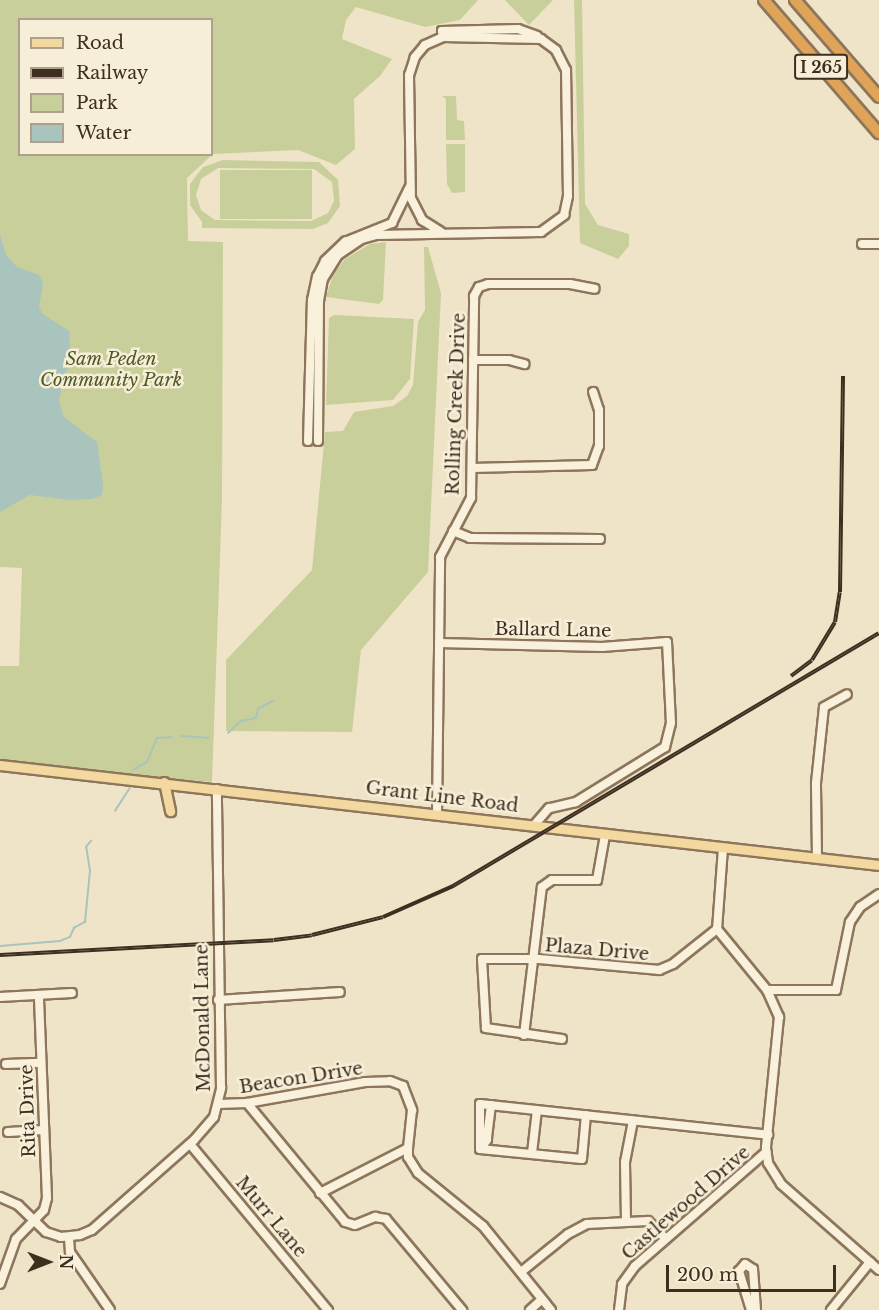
<!DOCTYPE html>
<style>
body{margin:0}
#map{position:relative;width:879px;height:1310px;overflow:hidden;background:#f0e4c8;font-family:"Libre Baskerville",serif}
div>[style]{position:absolute}
[style*='--x']{left:calc(var(--x)*1px);top:calc(var(--y)*1px);width:calc(var(--w)*1px);rotate:calc(var(--a)*1deg)}
.green>*{inset:0;background:#c9cf9b;transform-origin:0 0}
.water>*{inset:0;background:#a9c4bc}
.stream>*{height:1.5px;margin:-0.75px;padding:0 0.75px;transform-origin:0.75px;border-radius:0.75px;background:#a9c4bc}
.roads{filter:drop-shadow(2px 0 #8d765c) drop-shadow(-2px 0 #8d765c) drop-shadow(0 2px #8d765c) drop-shadow(0 -2px #8d765c)}
.minor>*{height:8px;margin:-4px;padding:0 4px;transform-origin:4px;border-radius:4px;background:#faf1dc}
.major>*{height:9px;margin:-4.5px;padding:0 4.5px;transform-origin:4.5px;border-radius:4.5px;background:#f3d9a0}
.highway>*{height:10px;margin:-5px;padding:0 5px;transform-origin:5px;border-radius:5px;background:#e0a458}
.rail>*{height:4px;margin-top:-2px;transform-origin:0;background:repeating-linear-gradient(90deg,#f7eed8 0 4.5px,#3d2e20 0 9px);box-sizing:border-box;border-block:2px solid #3d2e20}
span{translate:-50% -50%;white-space:nowrap;text-align:center;line-height:1.15;-webkit-text-stroke:5px #f7eed8;paint-order:stroke}
.shield-label span{padding:2px 4px;background:#f7eed8;border:2px solid;border-radius:4px;-webkit-text-stroke-width:0}
.shield-label{font-size:16px;color:#3d2e20;font-weight:700}
.park-label{font-size:18px;color:#4d5a26;font-style:italic}
.street-label{font-size:18px;color:#3d2e20}
.legend{position:absolute;left:18px;top:18px;width:195px;height:138px;box-sizing:border-box;background:#f7eed8;border:2px solid #ada18e;margin:0;padding:8px 10px;list-style:none;font-size:18px;color:#3d2e20}
.legend li{display:flex;align-items:center;gap:12px;height:30px}
.legend b{width:30px;border:2px solid #ada18e}
.north{position:absolute;left:18px;top:1232px;width:60px;height:60px;-webkit-text-stroke:4px #f7eed8;paint-order:stroke;rotate:90deg;font-size:16px;font-weight:700;line-height:24px;text-align:center;color:#3d2e20}
.north::after{content:'';display:block;margin:auto;width:21px;height:27px;background:#3d2e20;clip-path:polygon(50% 0,100% 100%,50% 72%,0 100%)}
.scale{position:absolute;left:666px;top:1265px;width:170px;height:27px;box-sizing:border-box;border:3px solid #3d2e20;border-top:0;padding-left:8px;font-size:18px;line-height:21px;white-space:nowrap;color:#3d2e20;-webkit-text-stroke:4px #f7eed8;paint-order:stroke}
</style>
<div id="map">
<div class="green">
<i style="clip-path:polygon(evenodd,0 0,478px 0,460px 20px,425px 27px,356px 7px,346px 20px,342px 39px,392px 59px,380px 76px,354px 99px,355px 149px,336px 165px,298px 150px,213px 154px,187px 178px,188px 241px,223px 242px,222px 500px,212px 782px,0 763px,0 666px,19px 666px,22px 568px,0 567px,0 0,20px 20px,212px 20px,212px 154px,20px 154px,20px 20px)"></i>
<i style="clip-path:polygon(505px 0,553px 0,529px 25px)"></i>
<i style="clip-path:polygon(574px 0,582px 0,585px 204px,598px 225px,629px 234px,629px 246px,618px 259px,580px 243px)"></i>
<i style="clip-path:polygon(442px 96px,456px 96px,457px 120px,464px 121px,465px 140px,446px 140px,446px 99px)"></i>
<i style="clip-path:polygon(465px 144px,465px 192px,452px 193px,447px 184px,446px 144px)"></i>
<i style="clip-path:polygon(evenodd,223px 160px,319px 162px,338px 180px,340px 206px,328px 223px,313px 229px,202px 228px,202px 222px,190px 205px,190px 184px,203px 167px,223px 160px,218px 168px,314px 169px,332px 182px,334px 201px,328px 213px,311px 221px,215px 220px,201px 210px,196px 195px,201px 179px,218px 168px)"></i>
<i style="left:220px;top:170px;width:92px;height:49px"></i>
<i style="clip-path:polygon(386px 242px,383px 300px,379px 304px,326px 297px,333px 275px,345px 259px,370px 244px)"></i>
<i style="clip-path:polygon(424px 247px,428px 247px,441px 293px,428px 572px,361px 650px,352px 732px,226px 731px,226px 660px,312px 570px,325px 432px,343px 431px,354px 412px,393px 406px,407px 396px,413px 385px,418px 322px,425px 310px)"></i>
<i style="clip-path:polygon(334px 315px,414px 319px,410px 379px,393px 400px,326px 405px,329px 318px)"></i>
</div>
<div class="water">
<i style="clip-path:polygon(0 235px,6px 255px,17px 267px,39px 275px,43px 283px,39px 308px,43px 314px,69px 331px,71px 366px,65px 372px,59px 402px,64px 417px,97px 442px,103px 485px,102px 495px,92px 499px,70px 500px,30px 495px,0 512px)"></i>
</div>
<div class="stream">
<i style="--x:228;--y:733;--w:18;--a:-43"></i>
<i style="--x:241;--y:721;--w:15;--a:-11"></i>
<i style="--x:256;--y:718;--w:9;--a:-77"></i>
<i style="--x:258;--y:709;--w:17;--a:-28"></i>
<i style="--x:182;--y:736;--w:27;--a:4"></i>
<i style="--x:133;--y:770;--w:16;--a:-30"></i>
<i style="--x:147;--y:762;--w:26;--a:-67"></i>
<i style="--x:157;--y:738;--w:15;--a:-4"></i>
<i style="--x:115;--y:811;--w:27;--a:-57"></i>
<i style="--x:0;--y:946;--w:60;--a:-4.8"></i>
<i style="--x:60;--y:941;--w:11;--a:-22"></i>
<i style="--x:70;--y:937;--w:10;--a:-66"></i>
<i style="--x:74;--y:928;--w:13;--a:-29"></i>
<i style="--x:85;--y:922;--w:51;--a:-84.4"></i>
<i style="--x:90;--y:871;--w:24;--a:-99"></i>
<i style="--x:86;--y:847;--w:8;--a:-50"></i>
</div>
<div class="roads">
<div class="minor">
<i style="--x:443;--y:37;--w:6;--a:-99"></i>
<i style="--x:442;--y:31;--w:76;--a:-1.5"></i>
<i style="--x:518;--y:29;--w:20;--a:20"></i>
<i style="--x:862;--y:244;--w:17;--a:0"></i>
<i style="--x:473;--y:360;--w:36;--a:0"></i>
<i style="--x:509;--y:360;--w:16;--a:15"></i>
<i style="--x:308;--y:441;--w:141;--a:-88.4"></i>
<i style="--x:312;--y:300;--w:24;--a:-78"></i>
<i style="--x:317;--y:277;--w:18;--a:-63"></i>
<i style="--x:325;--y:261;--w:28;--a:-44"></i>
<i style="--x:345;--y:242;--w:51;--a:-22"></i>
<i style="--x:392;--y:223;--w:39;--a:-64"></i>
<i style="--x:318;--y:441;--w:140;--a:-89.6"></i>
<i style="--x:319;--y:301;--w:22;--a:-80"></i>
<i style="--x:323;--y:279;--w:28;--a:-58"></i>
<i style="--x:338;--y:255;--w:29;--a:-34"></i>
<i style="--x:362;--y:239;--w:15;--a:-16"></i>
<i style="--x:376;--y:235;--w:165;--a:-1"></i>
<i style="--x:541;--y:232;--w:29;--a:-36"></i>
<i style="--x:564;--y:215;--w:19;--a:-78"></i>
<i style="--x:568;--y:196;--w:126;--a:-90.9"></i>
<i style="--x:566;--y:70;--w:22;--a:-117"></i>
<i style="--x:556;--y:50;--w:19;--a:-144"></i>
<i style="--x:541;--y:39;--w:98;--a:-178.8"></i>
<i style="--x:443;--y:37;--w:20;--a:156"></i>
<i style="--x:425;--y:45;--w:16;--a:130"></i>
<i style="--x:415;--y:57;--w:19;--a:108"></i>
<i style="--x:409;--y:75;--w:123;--a:89.1"></i>
<i style="--x:411;--y:198;--w:25;--a:63"></i>
<i style="--x:422;--y:220;--w:22;--a:32"></i>
<i style="--x:472;--y:468;--w:120;--a:-1.4"></i>
<i style="--x:592;--y:465;--w:20;--a:-70"></i>
<i style="--x:599;--y:446;--w:36;--a:-90"></i>
<i style="--x:599;--y:410;--w:19;--a:-108"></i>
<i style="--x:453;--y:531;--w:18;--a:22"></i>
<i style="--x:470;--y:538;--w:130;--a:0.4"></i>
<i style="--x:439;--y:643;--w:163;--a:1.4"></i>
<i style="--x:602;--y:647;--w:65;--a:-4.4"></i>
<i style="--x:667;--y:642;--w:81;--a:87.2"></i>
<i style="--x:671;--y:723;--w:25;--a:104"></i>
<i style="--x:665;--y:747;--w:105;--a:148.3"></i>
<i style="--x:576;--y:802;--w:28;--a:167"></i>
<i style="--x:549;--y:808;--w:23;--a:131"></i>
<i style="--x:437;--y:814;--w:257;--a:-89.3"></i>
<i style="--x:440;--y:557;--w:67;--a:-62.3"></i>
<i style="--x:471;--y:498;--w:202;--a:-89.1"></i>
<i style="--x:474;--y:296;--w:10;--a:-61"></i>
<i style="--x:479;--y:287;--w:9;--a:-18"></i>
<i style="--x:488;--y:284;--w:82;--a:0"></i>
<i style="--x:570;--y:284;--w:25;--a:11"></i>
<i style="--x:723;--y:848;--w:81;--a:94.2"></i>
<i style="--x:717;--y:929;--w:79;--a:50.7"></i>
<i style="--x:767;--y:990;--w:30;--a:66"></i>
<i style="--x:779;--y:1017;--w:132;--a:95.7"></i>
<i style="--x:766;--y:1148;--w:15;--a:82"></i>
<i style="--x:768;--y:1163;--w:25;--a:58"></i>
<i style="--x:781;--y:1184;--w:130;--a:41.3"></i>
<i style="--x:817;--y:858;--w:75;--a:-90.8"></i>
<i style="--x:816;--y:783;--w:76;--a:-84"></i>
<i style="--x:824;--y:707;--w:26;--a:-29"></i>
<i style="--x:767;--y:990;--w:69;--a:0"></i>
<i style="--x:836;--y:990;--w:69;--a:-78.4"></i>
<i style="--x:850;--y:922;--w:18;--a:-56"></i>
<i style="--x:860;--y:907;--w:23;--a:-34"></i>
<i style="--x:0;--y:997;--w:72;--a:-3.2"></i>
<i style="--x:218;--y:1000;--w:122;--a:-3.8"></i>
<i style="--x:524;--y:1035;--w:149;--a:-83.1"></i>
<i style="--x:542;--y:887;--w:12;--a:-35"></i>
<i style="--x:552;--y:880;--w:45;--a:0"></i>
<i style="--x:597;--y:880;--w:46;--a:-79.9"></i>
<i style="--x:562;--y:1039;--w:77;--a:-171.8"></i>
<i style="--x:486;--y:1028;--w:69;--a:-93.3"></i>
<i style="--x:482;--y:959;--w:57;--a:0"></i>
<i style="--x:539;--y:959;--w:121;--a:5.2"></i>
<i style="--x:659;--y:970;--w:15;--a:-23"></i>
<i style="--x:673;--y:964;--w:56;--a:-38.5"></i>
<i style="--x:6;--y:1064;--w:35;--a:-2"></i>
<i style="--x:247;--y:1103;--w:154;--a:50.5"></i>
<i style="--x:345;--y:1222;--w:10;--a:17"></i>
<i style="--x:355;--y:1225;--w:22;--a:-22"></i>
<i style="--x:375;--y:1217;--w:11;--a:10"></i>
<i style="--x:386;--y:1219;--w:119;--a:50.1"></i>
<i style="--x:218;--y:1104;--w:29;--a:-2"></i>
<i style="--x:247;--y:1103;--w:120;--a:-10.1"></i>
<i style="--x:365;--y:1082;--w:25;--a:-2"></i>
<i style="--x:390;--y:1081;--w:14;--a:21"></i>
<i style="--x:403;--y:1086;--w:26;--a:69"></i>
<i style="--x:412;--y:1110;--w:38;--a:96"></i>
<i style="--x:408;--y:1148;--w:99;--a:152.9"></i>
<i style="--x:491;--y:1105;--w:35;--a:97"></i>
<i style="--x:487;--y:1140;--w:11;--a:128"></i>
<i style="--x:480;--y:1149;--w:45;--a:-90"></i>
<i style="--x:480;--y:1104;--w:290;--a:6.1"></i>
<i style="--x:8;--y:1132;--w:36;--a:-3"></i>
<i style="--x:190;--y:1144;--w:216;--a:50.3"></i>
<i style="--x:408;--y:1148;--w:9;--a:90"></i>
<i style="--x:408;--y:1157;--w:19;--a:58"></i>
<i style="--x:418;--y:1173;--w:84;--a:39.2"></i>
<i style="--x:483;--y:1226;--w:108;--a:51"></i>
<i style="--x:480;--y:1149;--w:102;--a:5.6"></i>
<i style="--x:582;--y:1159;--w:44;--a:-84.8"></i>
<i style="--x:532;--y:1153;--w:43;--a:-83.4"></i>
<i style="--x:0;--y:1197;--w:20;--a:24"></i>
<i style="--x:18;--y:1205;--w:39;--a:44"></i>
<i style="--x:46;--y:1232;--w:16;--a:18"></i>
<i style="--x:61;--y:1237;--w:19;--a:-6"></i>
<i style="--x:80;--y:1235;--w:13;--a:-23"></i>
<i style="--x:92;--y:1230;--w:136;--a:-41.4"></i>
<i style="--x:194;--y:1140;--w:30;--a:-49"></i>
<i style="--x:214;--y:1117;--w:30;--a:-76"></i>
<i style="--x:221;--y:1088;--w:299;--a:-90.8"></i>
<i style="--x:626;--y:1221;--w:59;--a:-91"></i>
<i style="--x:625;--y:1162;--w:42;--a:-79"></i>
<i style="--x:69;--y:1238;--w:14;--a:86"></i>
<i style="--x:70;--y:1252;--w:70;--a:55.4"></i>
<i style="--x:521;--y:1272;--w:60;--a:-39"></i>
<i style="--x:568;--y:1234;--w:21;--a:-28"></i>
<i style="--x:587;--y:1224;--w:61;--a:-2.8"></i>
<i style="--x:648;--y:1221;--w:25;--a:45"></i>
<i style="--x:0;--y:1284;--w:48;--a:-70.4"></i>
<i style="--x:16;--y:1239;--w:40;--a:-46"></i>
<i style="--x:44;--y:1210;--w:12;--a:-76"></i>
<i style="--x:47;--y:1198;--w:203;--a:-92.3"></i>
<i style="--x:530;--y:1310;--w:15;--a:-42"></i>
<i style="--x:619;--y:1310;--w:26;--a:-83"></i>
<i style="--x:622;--y:1284;--w:22;--a:-54"></i>
<i style="--x:635;--y:1266;--w:174;--a:-41"></i>
<i style="--x:751;--y:1310;--w:41;--a:-107.1"></i>
<i style="--x:739;--y:1271;--w:9;--a:-49"></i>
<i style="--x:745;--y:1264;--w:9;--a:32"></i>
<i style="--x:753;--y:1269;--w:41;--a:85.8"></i>
<i style="--x:831;--y:1310;--w:62;--a:-50.9"></i>
</div>
<div class="major">
<i style="--x:0;--y:765;--w:885;--a:6.49"></i>
<i style="--x:164;--y:782;--w:30;--a:78"></i>
</div>
<div class="highway">
<i style="--x:764;--y:0;--w:176;--a:49.2"></i>
<i style="--x:795;--y:0;--w:128;--a:49.1"></i>
</div>
</div>
<div class="rail">
<i style="--x:791;--y:676;--w:26;--a:-37"></i>
<i style="--x:812;--y:660;--w:44;--a:-58.8"></i>
<i style="--x:835;--y:622;--w:30;--a:-81"></i>
<i style="--x:840;--y:592;--w:216;--a:-89.2"></i>
<i style="--x:0;--y:955;--w:274;--a:-3.1"></i>
<i style="--x:274;--y:940;--w:38;--a:-7"></i>
<i style="--x:312;--y:935;--w:73;--a:-14.2"></i>
<i style="--x:383;--y:917;--w:77;--a:-23.9"></i>
<i style="--x:453;--y:886;--w:495;--a:-30.7"></i>
</div>
<div class="shield-label">
<span style="left:821px;top:67px">I 265</span>
</div>
<div class="park-label">
<span style="left:111px;top:370px">Sam Peden<br>Community Park</span>
</div>
<div class="street-label">
<span style="left:456px;top:404px;rotate:-88deg">Rolling Creek Drive</span>
<span style="left:553px;top:630px;rotate:1deg">Ballard Lane</span>
<span style="left:442px;top:797px;rotate:7deg">Grant Line Road</span>
<span style="left:597px;top:950px;rotate:5deg">Plaza Drive</span>
<span style="left:203px;top:1018px;rotate:-91deg">McDonald Lane</span>
<span style="left:301px;top:1078px;rotate:-9deg">Beacon Drive</span>
<span style="left:28px;top:1111px;rotate:-92deg">Rita Drive</span>
<span style="left:686px;top:1203px;rotate:-41deg">Castlewood Drive</span>
<span style="left:271px;top:1217px;rotate:50deg">Murr Lane</span>
</div>
<ul class="legend">
<li><b style="height:8px;background:#f3d9a0"></b>Road</li>
<li><b style="height:8px;background:#3d2e20"></b>Railway</li>
<li><b style="height:16px;background:#c9cf9b"></b>Park</li>
<li><b style="height:16px;background:#a9c4bc"></b>Water</li>
</ul>
<div class="north">N</div>
<div class="scale">200 m</div>
</div>
